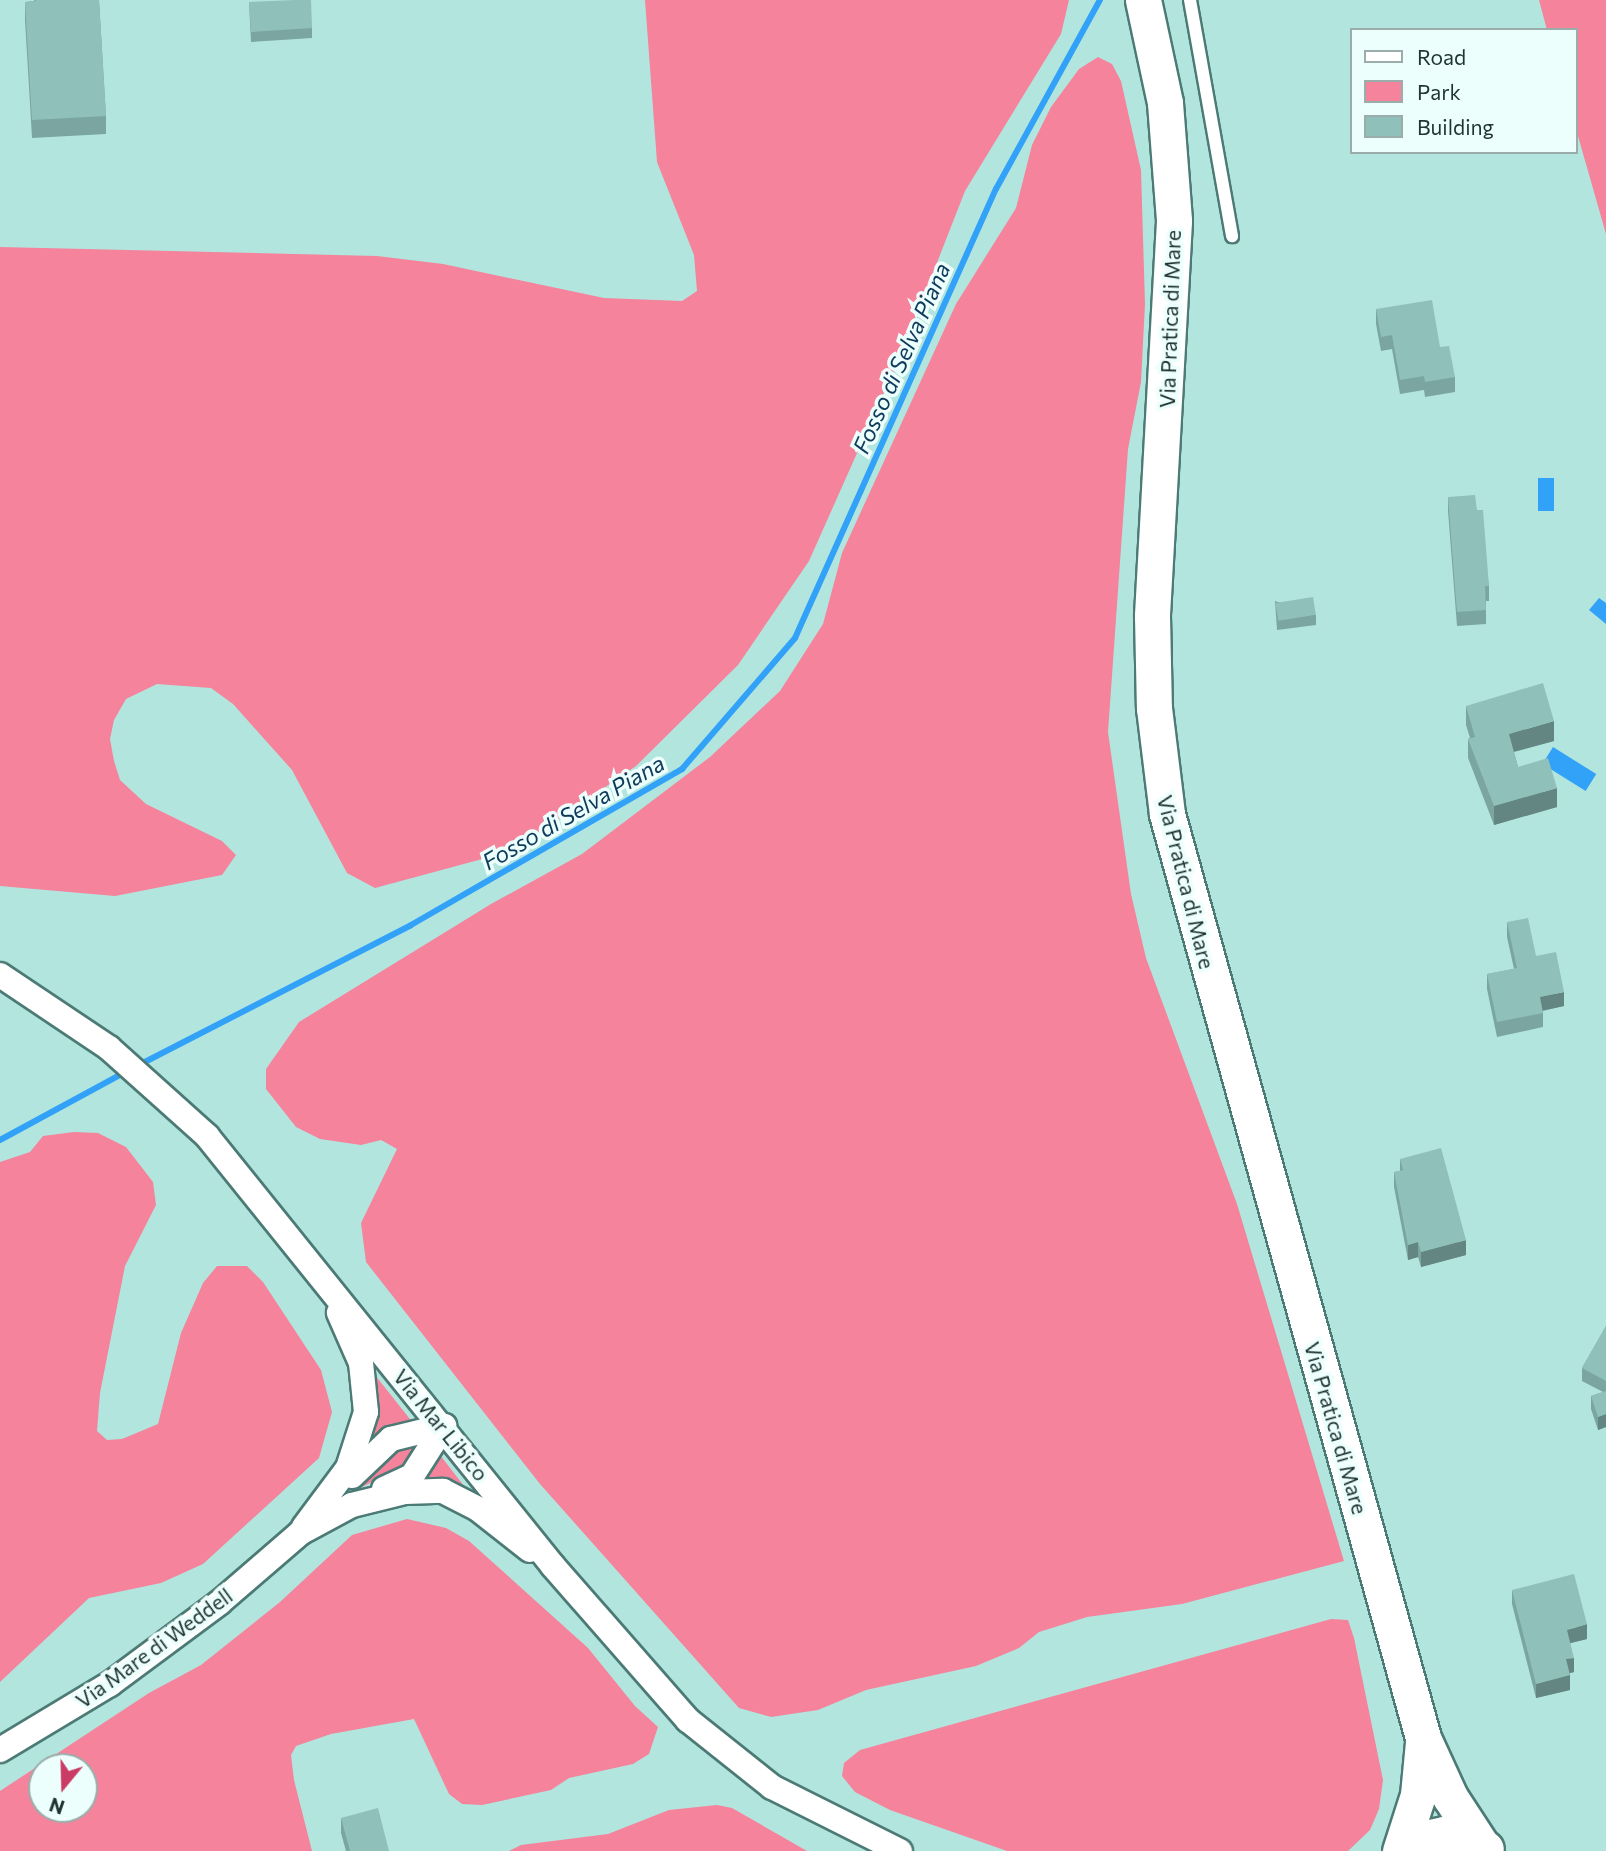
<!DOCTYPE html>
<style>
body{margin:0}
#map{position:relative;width:1606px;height:1851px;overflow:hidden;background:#b3e5df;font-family:Commissioner,sans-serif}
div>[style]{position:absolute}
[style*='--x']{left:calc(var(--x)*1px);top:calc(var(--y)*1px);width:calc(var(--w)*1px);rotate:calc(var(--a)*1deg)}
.green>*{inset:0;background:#f4839b}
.water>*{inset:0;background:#32a1f8;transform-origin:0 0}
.stream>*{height:6px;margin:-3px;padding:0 3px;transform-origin:3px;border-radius:3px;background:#32a1f8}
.roads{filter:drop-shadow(2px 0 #4c7a75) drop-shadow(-2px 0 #4c7a75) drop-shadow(0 2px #4c7a75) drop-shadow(0 -2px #4c7a75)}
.lane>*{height:12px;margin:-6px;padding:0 6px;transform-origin:6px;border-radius:6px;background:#fff}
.street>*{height:24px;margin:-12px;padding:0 12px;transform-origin:12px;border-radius:12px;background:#fff}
.secondary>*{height:35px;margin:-17.5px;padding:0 17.5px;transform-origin:17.5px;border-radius:17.5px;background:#fff}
.wall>*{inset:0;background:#7ba5a0}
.shaded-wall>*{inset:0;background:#648682}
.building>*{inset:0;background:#8fc0ba;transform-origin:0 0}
span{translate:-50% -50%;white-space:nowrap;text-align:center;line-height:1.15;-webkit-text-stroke:7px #ecfffc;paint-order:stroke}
.street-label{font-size:21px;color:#1f3330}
.water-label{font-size:23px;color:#0f3a5c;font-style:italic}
.legend{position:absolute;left:1350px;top:28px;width:228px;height:126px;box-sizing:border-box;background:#ecfffc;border:2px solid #9aadaa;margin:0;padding:9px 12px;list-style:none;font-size:21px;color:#1f3330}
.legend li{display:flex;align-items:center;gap:14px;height:35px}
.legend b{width:35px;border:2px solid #9aadaa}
.north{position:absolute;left:28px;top:1753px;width:70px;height:70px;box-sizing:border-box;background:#ecfffc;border:2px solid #9aadaa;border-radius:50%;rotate:199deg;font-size:19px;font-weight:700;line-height:28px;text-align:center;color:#1f3330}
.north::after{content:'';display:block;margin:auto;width:24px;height:32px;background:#ca3b66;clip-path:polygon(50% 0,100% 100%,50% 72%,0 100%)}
</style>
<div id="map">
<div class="green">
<i style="clip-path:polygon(645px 0,1069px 0,1061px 34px,965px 191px,902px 352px,809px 561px,738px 665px,636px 766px,512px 851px,375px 888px,347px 873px,292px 770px,233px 704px,211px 688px,157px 684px,126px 699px,114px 720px,110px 739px,114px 761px,120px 780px,146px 804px,222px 841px,236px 855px,222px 875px,115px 896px,0 886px,0 247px,377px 256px,443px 264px,604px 298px,682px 301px,697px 291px,694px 255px,657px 162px)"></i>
<i style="clip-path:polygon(1539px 0,1606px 0,1606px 234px,1576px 129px,1576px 30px,1547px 30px)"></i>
<i style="clip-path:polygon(1098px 57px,1112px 64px,1121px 81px,1141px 170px,1145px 304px,1141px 382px,1128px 449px,1108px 732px,1131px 894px,1146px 958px,1237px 1204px,1344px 1561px,1182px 1604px,1087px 1617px,1039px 1632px,1019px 1648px,976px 1666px,866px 1690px,818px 1710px,771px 1717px,739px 1708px,540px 1484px,366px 1262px,361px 1223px,397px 1149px,381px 1140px,361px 1145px,320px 1139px,296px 1127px,266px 1089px,266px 1069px,299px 1022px,491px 904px,582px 854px,710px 757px,780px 691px,823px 624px,842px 553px,956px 304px,1016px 208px,1032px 145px,1051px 107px,1079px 69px)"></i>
<i style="clip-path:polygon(74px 1132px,98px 1133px,126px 1147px,153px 1182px,156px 1205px,125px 1266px,100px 1393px,97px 1431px,107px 1440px,122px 1439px,158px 1424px,181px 1333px,203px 1283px,217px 1266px,247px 1266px,263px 1282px,321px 1370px,332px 1412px,319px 1458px,203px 1564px,161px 1583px,89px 1598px,0 1682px,0 1162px,30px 1152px,43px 1136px)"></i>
<i style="clip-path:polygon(375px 1375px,413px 1423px,371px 1445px,368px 1442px)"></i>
<i style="clip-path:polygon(423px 1439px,406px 1465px,362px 1487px,353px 1485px,390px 1452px)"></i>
<i style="clip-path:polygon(440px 1455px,464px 1486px,461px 1489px,424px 1479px)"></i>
<i style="clip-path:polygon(evenodd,407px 1519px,446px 1528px,469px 1541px,588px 1648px,635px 1706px,658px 1727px,649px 1754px,633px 1764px,569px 1778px,551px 1790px,482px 1805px,462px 1804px,449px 1794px,414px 1719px,331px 1734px,296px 1746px,291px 1755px,294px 1780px,312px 1851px,0 1851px,0 1791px,149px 1693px,201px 1665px,280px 1602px,352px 1535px,407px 1519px,42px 1767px,84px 1767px,84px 1809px,42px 1809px,42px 1767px)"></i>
<i style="clip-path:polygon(1331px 1619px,1348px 1620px,1354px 1638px,1383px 1780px,1379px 1809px,1370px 1830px,1348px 1851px,1007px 1851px,890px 1810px,855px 1792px,842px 1776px,844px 1763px,860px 1750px)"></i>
<i style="clip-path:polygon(717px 1805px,732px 1808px,807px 1851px,509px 1851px,521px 1845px,608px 1834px,669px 1810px)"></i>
</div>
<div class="water">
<i style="left:1538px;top:478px;width:16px;height:33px"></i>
<i style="clip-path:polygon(1599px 598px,1606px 603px,1606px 624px,1589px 610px)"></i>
<i style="left:1553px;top:747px;width:51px;height:20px;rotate:32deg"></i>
</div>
<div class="stream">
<i style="--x:137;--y:1066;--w:308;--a:-27.2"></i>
<i style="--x:411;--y:925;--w:313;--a:-29.9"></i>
<i style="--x:682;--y:769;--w:173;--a:-49.2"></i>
<i style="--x:795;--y:638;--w:492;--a:-65.9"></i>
<i style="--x:996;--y:189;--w:216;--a:-61.2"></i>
<i style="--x:0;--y:1140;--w:145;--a:-28.5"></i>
</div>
<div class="roads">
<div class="lane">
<i style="--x:1190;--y:0;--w:240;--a:79.9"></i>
</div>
<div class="street">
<i style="--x:0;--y:975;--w:131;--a:33.8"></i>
<i style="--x:109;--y:1048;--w:132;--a:41.9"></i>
<i style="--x:207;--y:1136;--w:552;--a:51.18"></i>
<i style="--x:553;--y:1566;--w:205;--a:48.8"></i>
<i style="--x:688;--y:1720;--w:107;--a:38.6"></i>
<i style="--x:772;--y:1787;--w:143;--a:26.6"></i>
<i style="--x:352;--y:1476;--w:54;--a:-43.5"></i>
<i style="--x:391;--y:1439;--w:55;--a:-13.8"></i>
<i style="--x:384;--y:1489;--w:31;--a:-25"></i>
<i style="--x:412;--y:1476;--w:59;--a:-57.4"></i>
<i style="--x:304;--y:1527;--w:74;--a:-53.3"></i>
<i style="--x:348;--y:1468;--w:59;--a:-72.2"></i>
<i style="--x:366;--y:1412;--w:49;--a:-95.8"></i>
<i style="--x:361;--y:1363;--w:55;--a:-113.7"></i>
<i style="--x:0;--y:1750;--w:128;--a:-31"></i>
<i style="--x:110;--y:1684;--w:136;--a:-36.6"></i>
<i style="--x:219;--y:1603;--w:107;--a:-40.8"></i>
<i style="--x:300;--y:1533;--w:59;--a:-28.3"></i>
<i style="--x:352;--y:1505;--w:55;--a:-13.8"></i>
<i style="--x:405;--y:1492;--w:38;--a:-2"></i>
<i style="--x:443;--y:1491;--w:39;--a:27"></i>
<i style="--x:478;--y:1509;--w:66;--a:38.3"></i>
</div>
<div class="secondary">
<i style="--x:1143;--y:0;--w:105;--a:77.9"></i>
<i style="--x:1165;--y:103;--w:118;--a:85.6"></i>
<i style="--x:1174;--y:221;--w:396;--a:93.2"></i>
<i style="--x:1152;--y:616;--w:92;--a:88.8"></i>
<i style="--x:1154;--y:708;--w:107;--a:83"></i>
<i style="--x:1167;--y:814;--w:959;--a:74.51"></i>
<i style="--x:1423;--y:1738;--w:65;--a:65.4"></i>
<i style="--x:1450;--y:1797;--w:55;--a:56.9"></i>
<i style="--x:1400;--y:1851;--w:59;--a:-72.2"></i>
<i style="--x:1418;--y:1795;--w:53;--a:-84.6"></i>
<i style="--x:1406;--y:1851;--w:23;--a:-34"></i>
<i style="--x:1425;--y:1838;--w:19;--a:-12"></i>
<i style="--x:1444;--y:1834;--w:19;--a:6"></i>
<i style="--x:1463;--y:1836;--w:26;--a:29"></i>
</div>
</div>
<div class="wall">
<i style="clip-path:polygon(34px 0,99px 0,106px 116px,106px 134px,32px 138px,25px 20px,25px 2px,34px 1px)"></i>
<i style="clip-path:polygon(249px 2px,312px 28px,312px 38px,251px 42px)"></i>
<i style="clip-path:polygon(1376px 309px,1440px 347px,1455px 377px,1455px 392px,1425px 397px,1424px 390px,1400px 394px,1392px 349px,1381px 351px,1376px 324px)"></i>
<i style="clip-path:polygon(1448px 497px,1477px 510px,1489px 586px,1489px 601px,1486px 601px,1486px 624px,1457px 626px,1448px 511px)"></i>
<i style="clip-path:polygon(1275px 601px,1316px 615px,1316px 625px,1277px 630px)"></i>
<i style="clip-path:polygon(1466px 706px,1554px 741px,1514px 752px,1518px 767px,1557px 807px,1494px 825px,1468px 758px,1468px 739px,1470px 738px,1466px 725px)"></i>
<i style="clip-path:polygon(1507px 922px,1564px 1006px,1543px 1011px,1543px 1027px,1497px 1037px,1487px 989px,1487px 974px,1514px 969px,1507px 937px)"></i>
<i style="clip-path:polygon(1400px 1159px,1466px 1255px,1421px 1267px,1418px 1257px,1408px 1260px,1394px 1187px,1394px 1172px,1400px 1171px)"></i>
<i style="clip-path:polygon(1606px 1326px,1606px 1427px,1598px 1430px,1591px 1409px,1591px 1396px,1603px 1392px,1582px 1381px,1582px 1368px)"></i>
<i style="clip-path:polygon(1512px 1590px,1587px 1639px,1570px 1643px,1574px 1672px,1570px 1673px,1570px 1690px,1536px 1698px,1512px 1604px)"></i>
<i style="clip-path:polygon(341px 1818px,389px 1851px,346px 1851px,341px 1833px)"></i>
</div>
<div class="shaded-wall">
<i style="clip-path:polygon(1554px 721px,1554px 741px,1509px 753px,1509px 734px)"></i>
<i style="clip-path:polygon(1557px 788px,1557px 807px,1494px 825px,1494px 806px)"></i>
<i style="clip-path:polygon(1564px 992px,1564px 1006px,1540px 1011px,1540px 997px)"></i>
<i style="clip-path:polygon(1466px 1240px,1466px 1255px,1421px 1267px,1421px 1252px)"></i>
<i style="clip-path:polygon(1418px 1242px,1418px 1257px,1408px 1260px,1408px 1245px)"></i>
<i style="clip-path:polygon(1606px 1414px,1606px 1427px,1598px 1430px,1598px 1417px)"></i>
<i style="clip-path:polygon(1587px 1624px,1587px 1639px,1567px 1644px,1567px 1630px)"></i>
<i style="clip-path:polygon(1574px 1658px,1574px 1672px,1566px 1674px,1566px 1659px)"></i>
<i style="clip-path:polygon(1570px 1675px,1570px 1690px,1536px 1698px,1536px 1684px)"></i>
</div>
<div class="building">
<i style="clip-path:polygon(35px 0,99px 0,106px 116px,32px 120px,25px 2px,36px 1px)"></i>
<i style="clip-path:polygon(295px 0,311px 0,312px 28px,251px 32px,249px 2px)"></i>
<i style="clip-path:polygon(1432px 300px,1440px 347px,1449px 346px,1455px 377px,1425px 382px,1424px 376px,1400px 380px,1392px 335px,1381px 337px,1376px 309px)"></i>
<i style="clip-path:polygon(1475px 495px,1477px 510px,1483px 510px,1489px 586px,1485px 586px,1486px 610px,1457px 612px,1448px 497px)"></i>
<i style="left:1313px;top:597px;width:18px;height:38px;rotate:81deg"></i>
<i style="clip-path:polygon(1543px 683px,1554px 721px,1509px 734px,1518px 767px,1548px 758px,1557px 788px,1494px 806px,1468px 739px,1475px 737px,1466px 706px)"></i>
<i style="clip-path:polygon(1528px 918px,1536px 956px,1556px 952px,1564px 992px,1540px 997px,1543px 1013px,1497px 1022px,1487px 974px,1517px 968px,1507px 922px)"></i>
<i style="clip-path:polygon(1441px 1148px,1466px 1240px,1421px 1252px,1418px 1242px,1408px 1245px,1394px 1172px,1403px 1170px,1400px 1159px)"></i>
<i style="clip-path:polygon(1606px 1326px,1606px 1381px,1582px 1368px)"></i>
<i style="clip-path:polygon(1606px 1391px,1606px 1414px,1598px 1417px,1591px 1396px)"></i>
<i style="clip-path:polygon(1574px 1574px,1587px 1624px,1567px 1630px,1574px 1658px,1566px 1659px,1570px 1675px,1536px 1684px,1512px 1590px)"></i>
<i style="clip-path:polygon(378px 1808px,389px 1851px,350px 1851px,341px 1818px)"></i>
</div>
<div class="street-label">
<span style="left:1170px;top:319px;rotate:-88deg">Via Pratica di Mare</span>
<span style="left:1186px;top:882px;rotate:76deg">Via Pratica di Mare</span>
<span style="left:441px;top:1425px;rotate:51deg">Via Mar Libico</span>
<span style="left:1336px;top:1428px;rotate:74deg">Via Pratica di Mare</span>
<span style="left:154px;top:1648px;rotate:-36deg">Via Mare di Weddell</span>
</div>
<div class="water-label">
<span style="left:901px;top:358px;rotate:-66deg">Fosso di Selva Piana</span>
<span style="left:573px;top:812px;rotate:-30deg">Fosso di Selva Piana</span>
</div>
<ul class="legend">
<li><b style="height:9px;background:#fff"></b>Road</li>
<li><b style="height:19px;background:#f4839b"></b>Park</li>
<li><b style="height:19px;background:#8fc0ba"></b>Building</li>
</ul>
<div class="north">N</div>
</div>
